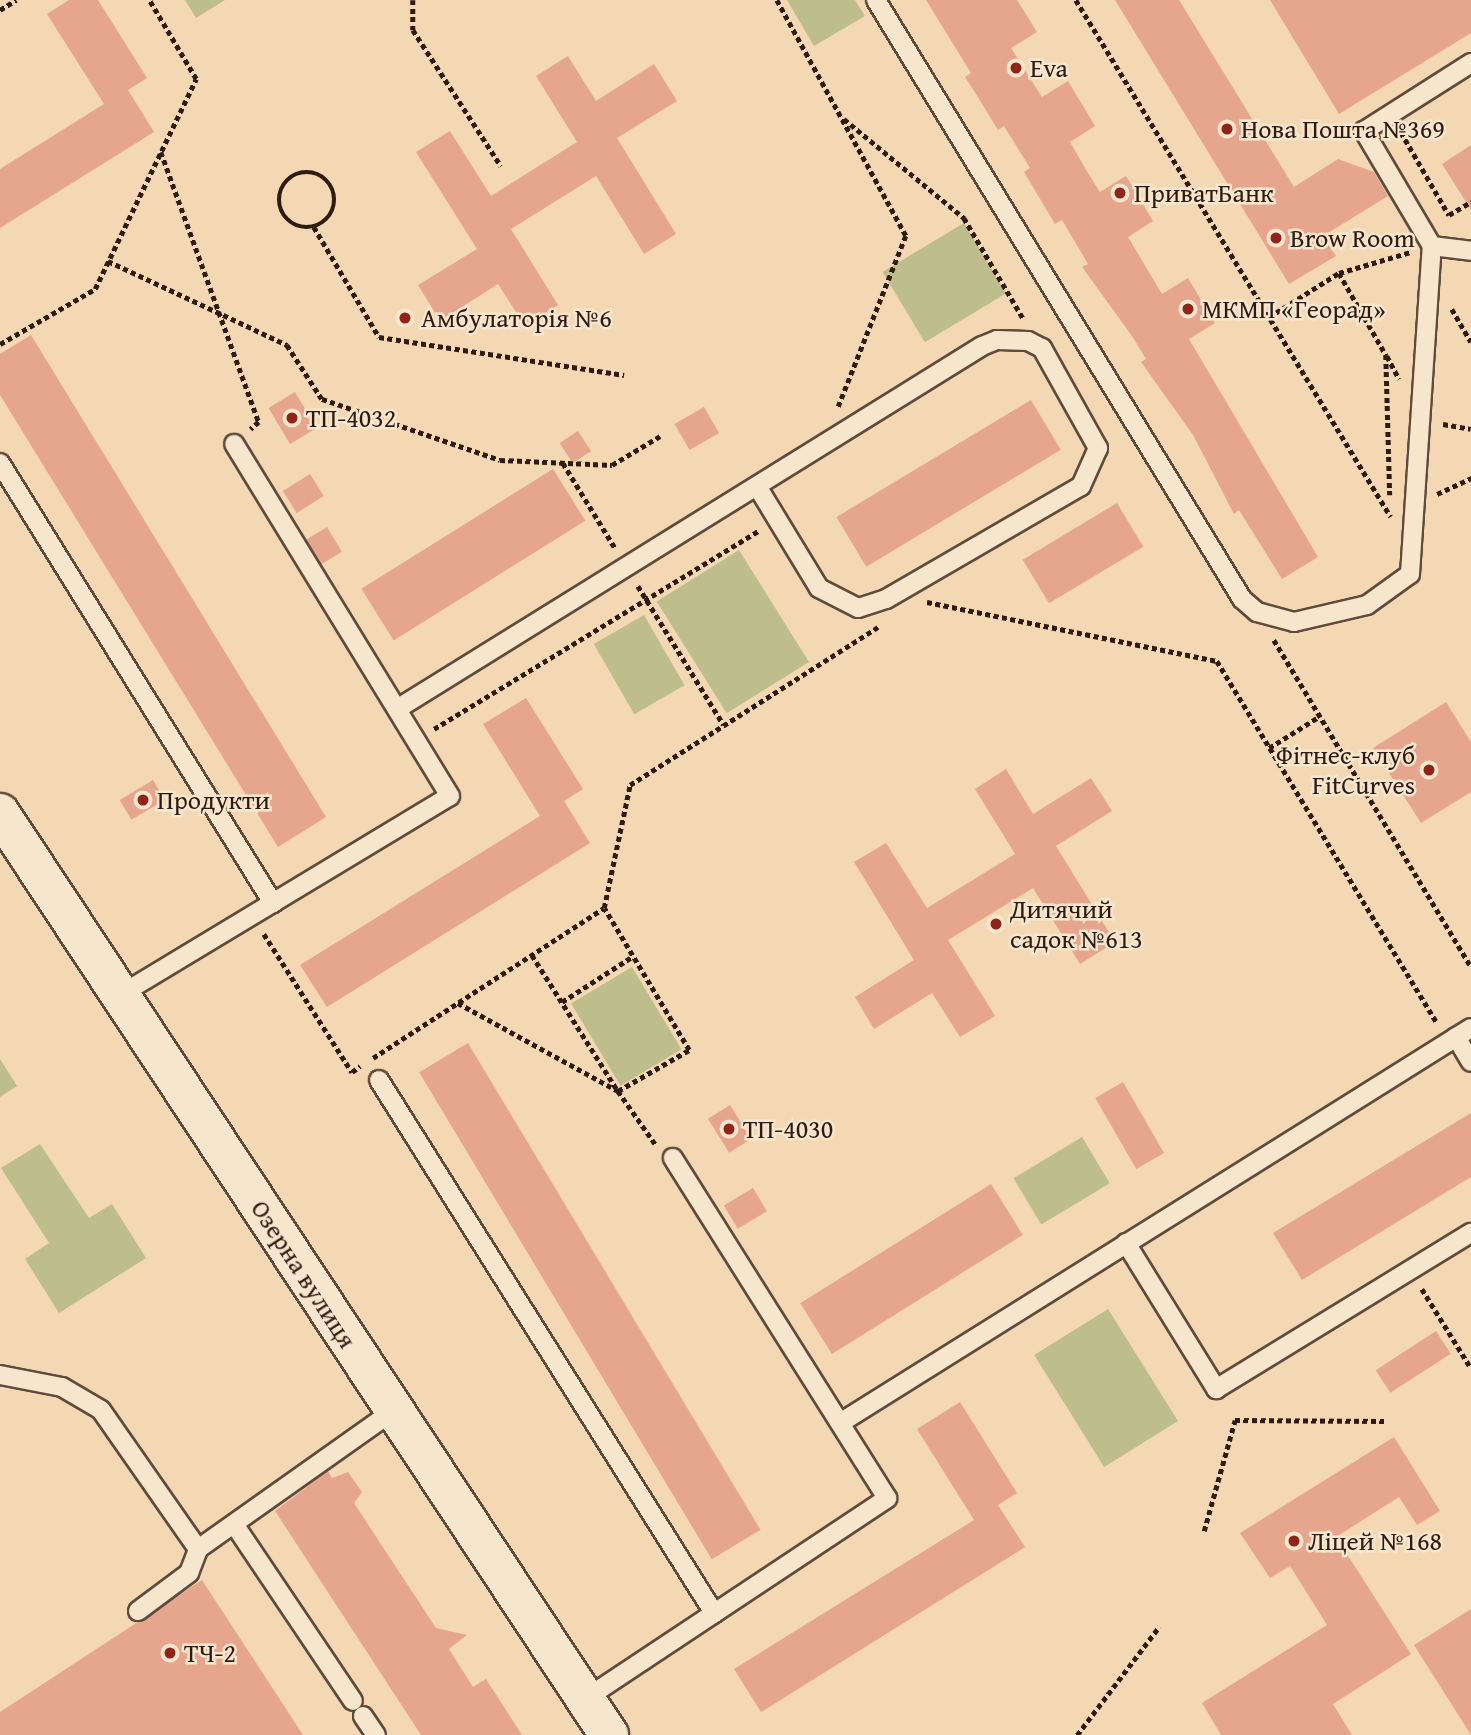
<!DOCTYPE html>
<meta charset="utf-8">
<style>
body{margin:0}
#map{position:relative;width:1471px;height:1735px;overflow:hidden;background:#f3d8b3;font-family:"Gentium Book Plus",serif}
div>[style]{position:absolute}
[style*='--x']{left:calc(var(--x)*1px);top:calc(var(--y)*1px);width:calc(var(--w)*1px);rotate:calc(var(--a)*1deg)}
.green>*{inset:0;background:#bdbe8b;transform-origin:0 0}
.building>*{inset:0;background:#e6a68d;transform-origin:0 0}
.path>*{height:4.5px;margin-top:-2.25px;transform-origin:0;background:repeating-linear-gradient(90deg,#2e1c14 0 5px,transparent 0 8.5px)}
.path>.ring{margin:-2.25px;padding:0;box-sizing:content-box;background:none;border:4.5px solid #2e1c14;border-radius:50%}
.roads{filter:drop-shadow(2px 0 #5f4b3c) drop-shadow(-2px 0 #5f4b3c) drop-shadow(0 2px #5f4b3c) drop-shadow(0 -2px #5f4b3c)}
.service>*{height:18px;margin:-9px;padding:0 9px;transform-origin:9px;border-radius:9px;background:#f7e6ce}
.tertiary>*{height:38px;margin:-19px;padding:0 19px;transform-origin:19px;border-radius:19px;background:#f7e6ce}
.dots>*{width:19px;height:19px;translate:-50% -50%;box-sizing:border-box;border:4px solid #f7e6ce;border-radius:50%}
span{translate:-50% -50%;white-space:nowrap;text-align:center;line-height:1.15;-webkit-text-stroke:5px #f7e6ce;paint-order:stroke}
.poi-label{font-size:26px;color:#2e1c14}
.left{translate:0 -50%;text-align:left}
.right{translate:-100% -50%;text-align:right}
.street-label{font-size:26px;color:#2e1c14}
</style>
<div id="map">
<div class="green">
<i style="clip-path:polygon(185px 0,225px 0,196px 18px)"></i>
<i style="clip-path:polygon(787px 0,855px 0,865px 16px,814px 46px)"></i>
<i style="left:964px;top:223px;width:82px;height:95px;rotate:59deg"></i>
<i style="left:739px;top:550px;width:132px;height:97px;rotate:58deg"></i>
<i style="left:644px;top:615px;width:81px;height:58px;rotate:60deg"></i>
<i style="left:632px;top:967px;width:96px;height:71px;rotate:59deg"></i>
<i style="clip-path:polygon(0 1059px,17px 1086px,0 1097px)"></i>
<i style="left:1082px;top:1137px;width:54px;height:80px;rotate:59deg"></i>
<i style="clip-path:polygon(40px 1144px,89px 1218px,112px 1204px,146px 1258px,59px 1313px,25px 1259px,49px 1243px,1px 1168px)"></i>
<i style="left:1108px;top:1309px;width:132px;height:87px;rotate:58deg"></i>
</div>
<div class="building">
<i style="clip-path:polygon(69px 0,98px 0,147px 78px,128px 90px,154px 132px,0 228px,0 169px,104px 104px,47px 14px)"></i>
<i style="clip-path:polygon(926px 0,1017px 0,1037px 32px,1011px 48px,1042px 97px,1068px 81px,1095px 126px,1070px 142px,1088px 173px,1100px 192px,1126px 176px,1153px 221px,1128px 237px,1162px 294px,1188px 278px,1215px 323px,1189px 339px,1318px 557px,1282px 579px,1239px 510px,1234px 514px,1193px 435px,1141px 362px,1146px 359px,1132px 336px,1082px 267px,1088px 264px,1062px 220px,1055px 224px,1024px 172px,1030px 168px,1004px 126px,998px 130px,974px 91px,965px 77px,971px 73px)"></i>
<i style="clip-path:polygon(1115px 0,1179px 0,1294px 187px,1338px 159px,1374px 172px,1388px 196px,1323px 236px,1336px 256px,1289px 284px)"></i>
<i style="clip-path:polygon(1270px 0,1471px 0,1471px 33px,1339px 114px)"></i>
<i style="clip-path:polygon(568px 56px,596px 101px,654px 64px,677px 101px,617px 138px,676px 234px,644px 254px,596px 176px,511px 229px,558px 305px,525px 326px,498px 284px,440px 321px,418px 285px,477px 249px,416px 152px,450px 131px,491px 196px,577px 142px,536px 76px)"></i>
<i style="clip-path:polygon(1471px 145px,1471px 210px,1442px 164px)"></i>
<i style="clip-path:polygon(31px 335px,326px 817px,278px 847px,0 395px,0 354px)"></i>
<i style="left:295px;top:392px;width:42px;height:31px;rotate:59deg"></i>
<i style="left:1031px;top:400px;width:58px;height:227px;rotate:59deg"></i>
<i style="left:704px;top:407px;width:30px;height:34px;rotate:60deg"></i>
<i style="left:578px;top:431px;width:24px;height:22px;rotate:57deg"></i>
<i style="left:553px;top:469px;width:61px;height:226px;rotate:58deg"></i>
<i style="left:310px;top:474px;width:26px;height:32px;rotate:58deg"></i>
<i style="left:1117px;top:503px;width:51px;height:110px;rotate:59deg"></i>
<i style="left:327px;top:527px;width:29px;height:25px;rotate:59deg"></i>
<i style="clip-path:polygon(526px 698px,583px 789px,564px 801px,590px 843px,327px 1007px,300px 965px,540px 816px,483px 724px)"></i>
<i style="clip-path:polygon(1446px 702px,1471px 742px,1471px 792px,1421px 823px,1373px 748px)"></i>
<i style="clip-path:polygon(1006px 769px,1033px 814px,1091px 778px,1112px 811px,1056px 846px,1115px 942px,1080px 964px,1033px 888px,948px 940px,995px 1016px,960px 1037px,932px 993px,874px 1029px,855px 997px,914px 960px,854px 862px,886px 843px,927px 908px,1015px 854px,975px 789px)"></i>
<i style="left:153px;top:780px;width:23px;height:39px;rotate:59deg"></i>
<i style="left:468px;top:1043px;width:568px;height:57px;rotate:59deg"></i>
<i style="left:1123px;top:1082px;width:82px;height:32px;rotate:60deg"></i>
<i style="left:730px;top:1105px;width:40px;height:26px;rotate:58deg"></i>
<i style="clip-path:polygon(1471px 1113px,1471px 1177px,1302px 1280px,1273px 1233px)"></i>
<i style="left:991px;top:1184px;width:60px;height:225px;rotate:58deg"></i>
<i style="left:753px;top:1188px;width:27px;height:34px;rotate:59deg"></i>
<i style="left:1436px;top:1331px;width:27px;height:72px;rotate:57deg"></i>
<i style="clip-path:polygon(960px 1402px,1017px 1493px,998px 1505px,1025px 1547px,761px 1712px,734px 1669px,974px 1520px,917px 1429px)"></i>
<i style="clip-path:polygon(1394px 1437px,1440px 1511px,1417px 1525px,1399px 1497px,1336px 1537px,1411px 1654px,1333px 1704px,1352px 1735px,1221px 1735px,1202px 1703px,1327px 1625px,1290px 1566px,1270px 1578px,1240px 1533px)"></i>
<i style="clip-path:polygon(328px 1471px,332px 1478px,348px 1472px,362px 1492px,354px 1503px,436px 1628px,467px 1635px,449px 1649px,473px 1687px,486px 1679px,522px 1735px,421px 1735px,275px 1511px)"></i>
<i style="clip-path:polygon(202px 1580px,303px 1735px,0 1735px,0 1712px)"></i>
<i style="clip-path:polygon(1471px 1609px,1471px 1735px,1414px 1645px)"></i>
</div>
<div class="path">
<i style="--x:413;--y:0;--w:30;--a:90"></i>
<i style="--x:413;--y:30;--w:162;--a:57.1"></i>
<i style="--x:777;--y:0;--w:269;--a:61.3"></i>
<i style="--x:906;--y:236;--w:185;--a:111.6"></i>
<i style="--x:1076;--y:0;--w:605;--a:58.65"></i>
<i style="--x:0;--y:10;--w:19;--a:-32"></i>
<i style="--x:844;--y:119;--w:156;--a:39.5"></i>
<i style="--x:964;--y:218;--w:116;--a:59.5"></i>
<i style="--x:1401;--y:132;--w:96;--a:60"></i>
<i style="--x:1449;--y:215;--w:26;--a:-31"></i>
<i style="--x:161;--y:152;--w:287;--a:70.1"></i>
<i style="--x:259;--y:422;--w:11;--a:139"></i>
<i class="ring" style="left:279px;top:172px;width:51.5px;height:51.5px"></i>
<i style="--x:314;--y:227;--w:128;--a:59.4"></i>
<i style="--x:379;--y:337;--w:248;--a:8.8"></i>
<i style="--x:108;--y:261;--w:198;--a:25.1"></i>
<i style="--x:287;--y:345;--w:64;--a:57.1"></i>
<i style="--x:322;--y:399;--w:188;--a:18.9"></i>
<i style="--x:500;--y:460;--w:112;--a:2.6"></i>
<i style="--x:612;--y:465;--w:56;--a:-31.1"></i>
<i style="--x:1339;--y:273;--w:95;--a:60.2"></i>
<i style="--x:1386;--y:355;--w:140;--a:88.4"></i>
<i style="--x:1452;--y:309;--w:38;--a:60"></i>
<i style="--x:1269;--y:317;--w:83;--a:-32.2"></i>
<i style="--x:1339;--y:273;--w:75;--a:-16.3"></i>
<i style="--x:0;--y:344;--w:110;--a:-30.1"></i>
<i style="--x:95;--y:289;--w:233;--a:-64.3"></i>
<i style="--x:196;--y:79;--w:92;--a:-120.7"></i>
<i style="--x:1387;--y:356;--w:26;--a:62"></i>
<i style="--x:1443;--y:424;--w:28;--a:10"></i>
<i style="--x:563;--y:463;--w:100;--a:58.5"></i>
<i style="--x:1437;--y:494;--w:38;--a:-25"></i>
<i style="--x:638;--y:586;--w:163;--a:58.3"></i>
<i style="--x:927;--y:602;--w:296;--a:11.5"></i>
<i style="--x:1217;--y:661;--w:424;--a:58.7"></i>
<i style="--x:1274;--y:640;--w:381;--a:58.9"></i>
<i style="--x:434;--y:729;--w:380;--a:-31.4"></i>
<i style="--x:1269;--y:748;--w:60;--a:-32.1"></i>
<i style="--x:264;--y:934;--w:164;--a:57.5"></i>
<i style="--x:352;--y:1072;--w:10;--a:-37"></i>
<i style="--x:532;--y:955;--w:161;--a:57.7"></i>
<i style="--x:618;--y:1091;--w:82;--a:-30"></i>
<i style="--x:689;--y:1050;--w:165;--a:-120.9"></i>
<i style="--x:604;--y:908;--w:126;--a:-78.1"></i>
<i style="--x:630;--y:785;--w:294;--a:-32.5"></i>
<i style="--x:562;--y:1002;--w:85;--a:-32.9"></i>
<i style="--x:458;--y:1003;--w:183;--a:28.8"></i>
<i style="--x:618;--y:1091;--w:66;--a:54.9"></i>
<i style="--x:373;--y:1058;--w:275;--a:-33"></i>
<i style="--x:1422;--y:1289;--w:93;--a:58.2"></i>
<i style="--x:1204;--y:1531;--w:115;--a:-74.4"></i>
<i style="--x:1235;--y:1420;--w:149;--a:0.4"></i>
<i style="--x:1077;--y:1735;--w:136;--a:-52.8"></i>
</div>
<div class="roads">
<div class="service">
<i style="--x:876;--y:0;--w:702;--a:58.57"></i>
<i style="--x:1242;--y:599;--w:20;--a:41"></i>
<i style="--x:1257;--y:612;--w:38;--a:15"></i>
<i style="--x:1294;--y:622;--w:75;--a:-13.1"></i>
<i style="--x:1367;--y:605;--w:53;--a:-35.8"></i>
<i style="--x:1410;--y:574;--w:329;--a:-86.2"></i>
<i style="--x:1432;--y:246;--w:134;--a:-120.6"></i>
<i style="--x:1364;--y:131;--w:127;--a:-32.4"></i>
<i style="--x:1432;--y:246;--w:39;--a:7"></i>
<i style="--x:0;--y:463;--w:518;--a:58.18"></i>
<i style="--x:397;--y:709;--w:688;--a:-31.82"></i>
<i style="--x:982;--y:346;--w:16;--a:-22"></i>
<i style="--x:997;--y:340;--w:31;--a:2"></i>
<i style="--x:1028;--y:341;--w:16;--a:27"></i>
<i style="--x:1042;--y:348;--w:115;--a:60.8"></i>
<i style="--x:1098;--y:448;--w:42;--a:114.1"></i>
<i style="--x:1081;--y:486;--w:225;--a:149.9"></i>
<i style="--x:886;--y:599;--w:29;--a:162"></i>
<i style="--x:858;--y:608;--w:44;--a:-152.9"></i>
<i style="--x:819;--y:588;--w:119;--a:-121.3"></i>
<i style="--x:120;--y:995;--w:385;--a:-31.1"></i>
<i style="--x:450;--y:796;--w:413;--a:-121.5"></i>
<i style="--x:1456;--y:1037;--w:29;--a:59"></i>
<i style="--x:379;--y:1080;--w:630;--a:57.85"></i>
<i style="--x:1126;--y:1243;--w:172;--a:58.3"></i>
<i style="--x:1216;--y:1389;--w:299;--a:-31.5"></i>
<i style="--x:0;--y:1375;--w:63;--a:11"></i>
<i style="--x:62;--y:1387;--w:45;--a:30.5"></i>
<i style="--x:101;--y:1410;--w:169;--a:55.1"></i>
<i style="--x:840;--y:1423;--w:744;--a:-32.05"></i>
<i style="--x:234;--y:1524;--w:213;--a:56.1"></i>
<i style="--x:138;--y:1611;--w:64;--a:-36.7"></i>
<i style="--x:189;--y:1573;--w:26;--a:-69"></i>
<i style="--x:198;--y:1549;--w:240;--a:-35.3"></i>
<i style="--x:585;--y:1699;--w:363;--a:-33.6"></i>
<i style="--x:887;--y:1498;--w:402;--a:-122.2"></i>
<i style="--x:363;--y:1716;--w:23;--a:56"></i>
</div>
<div class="tertiary">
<i style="--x:0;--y:813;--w:1105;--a:56.55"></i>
</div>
</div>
<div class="dots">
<i style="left:1016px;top:68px;background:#8f2418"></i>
<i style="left:1227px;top:129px;background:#8f2418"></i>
<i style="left:1120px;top:193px;background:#8f2418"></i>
<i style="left:1276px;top:238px;background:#8f2418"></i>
<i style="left:1188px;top:309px;background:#8f2418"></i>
<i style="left:405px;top:318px;background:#8f2418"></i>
<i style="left:292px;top:418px;background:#8f2418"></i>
<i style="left:1429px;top:770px;background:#8f2418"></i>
<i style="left:143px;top:800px;background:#8f2418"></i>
<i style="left:996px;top:924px;background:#8f2418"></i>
<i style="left:729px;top:1129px;background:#8f2418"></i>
<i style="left:1294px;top:1541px;background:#8f2418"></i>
<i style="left:170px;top:1653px;background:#8f2418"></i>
</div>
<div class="poi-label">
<span class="left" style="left:1030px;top:68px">Eva</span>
<span class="left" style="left:1241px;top:129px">Нова Пошта №369</span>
<span class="left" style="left:1134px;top:193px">ПриватБанк</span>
<span class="left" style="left:1290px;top:238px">Brow Room</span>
<span class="left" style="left:1202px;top:309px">МКМП «Георад»</span>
<span class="left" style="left:421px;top:318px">Амбулаторія №6</span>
<span class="left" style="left:306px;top:418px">ТП-4032</span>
<span class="right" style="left:1415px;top:770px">Фітнес-клуб<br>FitCurves</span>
<span class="left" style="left:157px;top:800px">Продукти</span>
<span class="left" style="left:1010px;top:924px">Дитячий<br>садок №613</span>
<span class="left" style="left:743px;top:1129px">ТП-4030</span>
<span class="left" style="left:1308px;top:1541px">Ліцей №168</span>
<span class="left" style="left:184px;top:1653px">ТЧ-2</span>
</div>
<div class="street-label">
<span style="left:304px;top:1274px;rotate:57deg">Озерна вулиця</span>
</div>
</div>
